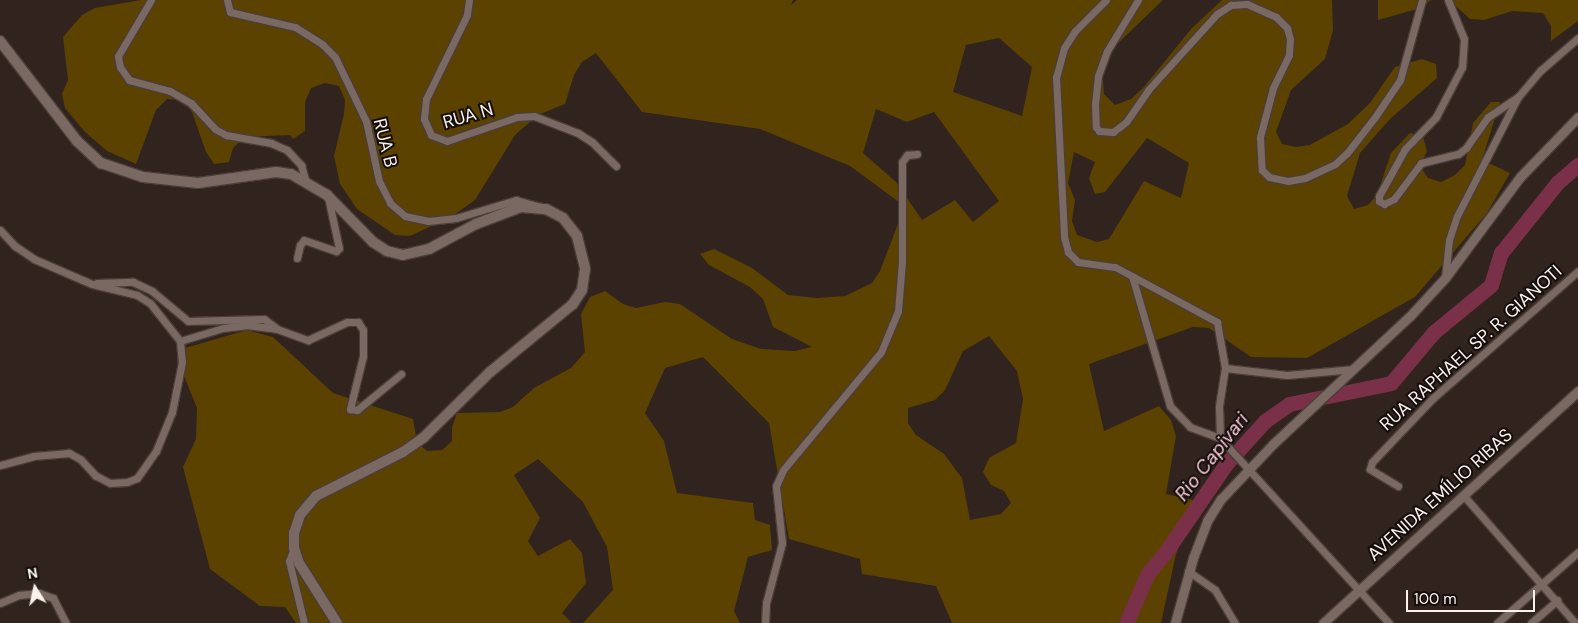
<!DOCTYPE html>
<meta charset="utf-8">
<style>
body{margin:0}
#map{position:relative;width:1578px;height:623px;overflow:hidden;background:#31231d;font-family:"DM Sans",sans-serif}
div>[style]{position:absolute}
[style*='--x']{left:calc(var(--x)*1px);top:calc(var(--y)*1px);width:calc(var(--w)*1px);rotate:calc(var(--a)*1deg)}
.green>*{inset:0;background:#5b4200}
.river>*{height:15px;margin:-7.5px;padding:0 7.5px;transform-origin:7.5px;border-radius:7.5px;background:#7a3048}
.roads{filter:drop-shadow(1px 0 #4b3e3a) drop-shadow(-1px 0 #4b3e3a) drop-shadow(0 1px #4b3e3a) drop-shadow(0 -1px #4b3e3a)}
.minor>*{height:7px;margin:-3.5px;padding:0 3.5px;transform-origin:3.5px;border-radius:3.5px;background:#7a6962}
.tertiary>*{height:9px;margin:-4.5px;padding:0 4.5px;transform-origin:4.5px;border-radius:4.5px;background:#7a6962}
.secondary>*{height:10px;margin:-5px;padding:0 5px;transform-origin:5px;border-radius:5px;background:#7a6962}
span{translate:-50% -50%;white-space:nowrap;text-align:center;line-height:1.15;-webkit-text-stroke:4px #140e0c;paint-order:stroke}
.street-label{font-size:18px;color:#fbf1ed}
.water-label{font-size:19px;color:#f6c7d2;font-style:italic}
.north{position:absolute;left:10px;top:563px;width:50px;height:50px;-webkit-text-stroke:4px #140e0c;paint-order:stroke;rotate:350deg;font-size:14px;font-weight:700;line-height:20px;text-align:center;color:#fbf1ed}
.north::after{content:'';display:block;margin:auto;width:18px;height:22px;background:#fbf1ed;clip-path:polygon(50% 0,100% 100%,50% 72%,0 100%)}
.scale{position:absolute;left:1406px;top:590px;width:129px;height:22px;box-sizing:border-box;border:2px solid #fbf1ed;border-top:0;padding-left:6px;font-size:15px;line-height:18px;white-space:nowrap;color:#fbf1ed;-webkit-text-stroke:4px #140e0c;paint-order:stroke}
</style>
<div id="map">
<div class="green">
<i style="clip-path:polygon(evenodd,141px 0,793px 0,791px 5px,797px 0,1163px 0,1110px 51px,1103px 79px,1104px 94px,1115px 105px,1131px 99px,1143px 88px,1192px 28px,1222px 0,1332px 0,1333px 30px,1325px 59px,1291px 90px,1276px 132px,1282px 144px,1296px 147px,1310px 145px,1348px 124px,1370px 103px,1395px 67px,1422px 59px,1436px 64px,1437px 78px,1390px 119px,1360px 153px,1347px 196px,1354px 209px,1368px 205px,1377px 195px,1391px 153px,1410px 133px,1423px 137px,1427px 151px,1420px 166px,1428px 178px,1441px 182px,1455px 175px,1465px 165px,1473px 123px,1491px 102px,1500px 102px,1482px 160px,1510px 173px,1487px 213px,1415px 297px,1307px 358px,1251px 357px,1209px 328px,1193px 327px,1089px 364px,1104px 431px,1159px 406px,1171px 420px,1176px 436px,1166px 494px,1197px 501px,1176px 554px,1161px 623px,952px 623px,936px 586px,862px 574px,860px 559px,789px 539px,769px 423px,703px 357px,665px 368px,645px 413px,664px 441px,677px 493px,753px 503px,755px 520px,770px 525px,772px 550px,748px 557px,734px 611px,740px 623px,583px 623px,613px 590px,607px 547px,583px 502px,538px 459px,514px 475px,540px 518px,528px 541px,538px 556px,570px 539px,582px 553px,586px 583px,562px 613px,572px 623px,296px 623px,285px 607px,260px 606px,210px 569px,183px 467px,196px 439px,197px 408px,184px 376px,185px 348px,247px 330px,273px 337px,333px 393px,413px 419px,417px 442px,427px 451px,442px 450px,452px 441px,452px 427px,457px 413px,500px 412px,513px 407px,534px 388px,571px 368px,585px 352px,581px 314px,590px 297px,605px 291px,623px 304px,636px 308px,665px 302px,680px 304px,732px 339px,761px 349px,795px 351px,812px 347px,773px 327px,763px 299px,750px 287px,709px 265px,700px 254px,714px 249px,752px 268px,788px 295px,817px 298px,845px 296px,872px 283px,880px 271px,901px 216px,899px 202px,850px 166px,760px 129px,642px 112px,596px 53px,582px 62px,574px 75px,565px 104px,538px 115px,515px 135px,475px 200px,451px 217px,410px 236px,395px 235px,357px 209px,340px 184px,334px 156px,344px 114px,345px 100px,339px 86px,325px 83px,311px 88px,305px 102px,305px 131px,293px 139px,290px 135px,244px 137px,233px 148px,229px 162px,214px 164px,206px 152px,192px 112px,182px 100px,167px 99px,156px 110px,136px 164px,107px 151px,84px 131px,65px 108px,62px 94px,68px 80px,63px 37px,82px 15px,95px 8px,141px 0,999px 38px,1032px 67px,1022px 116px,953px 92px,966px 45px,999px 38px,141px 0,876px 109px,907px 122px,934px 112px,999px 201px,973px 222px,955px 200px,922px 220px,896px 182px,863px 153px,876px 109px,141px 0,1147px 138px,1189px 163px,1181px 198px,1144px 181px,1109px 239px,1097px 242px,1077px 235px,1072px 221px,1075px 200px,1068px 183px,1074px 152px,1095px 162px,1089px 178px,1095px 194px,1105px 192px,1147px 138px,141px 0,989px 336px,1017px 371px,1023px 399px,1016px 443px,989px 458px,983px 472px,991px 485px,1004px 491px,1011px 503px,1001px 514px,970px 520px,962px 478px,944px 454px,916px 435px,908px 423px,908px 408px,935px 400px,945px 390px,963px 351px,989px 336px)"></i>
<i style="clip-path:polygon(1378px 0,1431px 0,1421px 8px,1378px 20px)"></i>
<i style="clip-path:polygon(1449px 0,1578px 0,1578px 21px,1551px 41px,1551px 26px,1543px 13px,1512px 11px,1484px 20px,1470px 19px)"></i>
</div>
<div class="river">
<i style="--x:1126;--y:623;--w:55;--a:-66.3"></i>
<i style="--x:1148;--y:573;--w:26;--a:-50"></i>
<i style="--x:1165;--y:553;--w:108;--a:-55.6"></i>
<i style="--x:1226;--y:464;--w:58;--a:-47.8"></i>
<i style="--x:1265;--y:421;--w:29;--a:-35"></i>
<i style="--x:1289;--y:404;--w:104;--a:-11.6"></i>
<i style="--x:1391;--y:383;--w:67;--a:-49.9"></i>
<i style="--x:1434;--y:332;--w:74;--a:-39.5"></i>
<i style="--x:1491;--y:285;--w:34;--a:-73"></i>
<i style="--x:1501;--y:253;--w:90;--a:-51.3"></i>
<i style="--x:1557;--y:183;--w:28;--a:-41"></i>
</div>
<div class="roads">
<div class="minor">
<i style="--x:151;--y:0;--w:65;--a:120.5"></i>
<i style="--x:118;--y:56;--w:11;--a:80"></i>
<i style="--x:120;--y:67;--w:16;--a:55"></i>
<i style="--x:129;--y:80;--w:42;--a:15"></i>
<i style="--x:170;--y:91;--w:24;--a:30"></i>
<i style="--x:191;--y:103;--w:35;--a:47"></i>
<i style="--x:215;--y:129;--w:13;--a:29"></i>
<i style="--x:226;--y:135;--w:46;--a:10.1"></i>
<i style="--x:271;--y:143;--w:17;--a:24"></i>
<i style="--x:287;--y:150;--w:21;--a:47"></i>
<i style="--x:301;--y:165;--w:15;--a:74"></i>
<i style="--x:227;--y:0;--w:12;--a:76"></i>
<i style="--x:230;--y:12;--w:67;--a:13"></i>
<i style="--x:295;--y:27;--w:32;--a:32"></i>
<i style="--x:322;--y:44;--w:18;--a:45"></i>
<i style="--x:335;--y:57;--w:71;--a:64.2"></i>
<i style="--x:366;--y:121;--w:61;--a:77.8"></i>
<i style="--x:379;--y:181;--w:25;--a:63"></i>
<i style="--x:390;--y:203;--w:20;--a:41"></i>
<i style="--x:405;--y:216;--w:24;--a:12"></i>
<i style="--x:428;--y:221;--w:28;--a:-6"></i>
<i style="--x:456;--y:218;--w:63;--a:-16.7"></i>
<i style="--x:516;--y:200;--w:26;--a:16"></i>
<i style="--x:469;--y:0;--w:15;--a:98"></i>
<i style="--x:467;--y:15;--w:93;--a:116"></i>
<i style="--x:426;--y:99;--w:20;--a:96"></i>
<i style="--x:424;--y:119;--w:17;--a:66"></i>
<i style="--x:431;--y:135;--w:17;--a:21"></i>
<i style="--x:447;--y:141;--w:74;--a:-18.9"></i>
<i style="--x:517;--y:117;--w:17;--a:-3"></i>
<i style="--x:534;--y:116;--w:47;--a:21.1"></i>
<i style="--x:578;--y:133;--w:17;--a:33"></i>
<i style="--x:592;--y:142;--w:34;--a:45"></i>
<i style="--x:1106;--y:0;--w:44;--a:135"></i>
<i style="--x:1075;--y:31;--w:20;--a:123"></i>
<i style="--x:1064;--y:48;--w:30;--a:105"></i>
<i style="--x:1056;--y:77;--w:160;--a:87.1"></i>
<i style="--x:1064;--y:237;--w:16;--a:75"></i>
<i style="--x:1068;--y:252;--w:14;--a:45"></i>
<i style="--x:1078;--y:262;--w:37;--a:8"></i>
<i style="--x:1115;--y:267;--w:19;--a:28"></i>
<i style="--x:1132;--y:276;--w:135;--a:73.7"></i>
<i style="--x:1170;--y:406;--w:29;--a:46"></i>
<i style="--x:1190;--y:427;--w:32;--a:20"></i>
<i style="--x:1138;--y:0;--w:60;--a:121.3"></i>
<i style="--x:1107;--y:51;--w:27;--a:110"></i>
<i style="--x:1098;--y:76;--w:28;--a:96"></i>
<i style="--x:1095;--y:104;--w:23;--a:88"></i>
<i style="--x:1096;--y:127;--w:5;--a:53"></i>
<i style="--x:1099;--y:131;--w:14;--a:4"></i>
<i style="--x:1113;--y:132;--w:16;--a:-38"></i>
<i style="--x:1126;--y:122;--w:39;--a:-55"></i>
<i style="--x:1148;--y:90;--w:103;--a:-47.8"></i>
<i style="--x:1217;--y:14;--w:17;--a:-33"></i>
<i style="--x:1231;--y:5;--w:16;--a:-4"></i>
<i style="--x:1247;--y:4;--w:32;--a:24"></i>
<i style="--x:1276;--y:17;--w:16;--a:45"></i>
<i style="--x:1287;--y:28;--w:11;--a:75"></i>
<i style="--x:1290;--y:39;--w:16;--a:94"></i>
<i style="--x:1289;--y:55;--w:37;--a:116"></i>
<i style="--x:1273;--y:88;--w:51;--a:104.9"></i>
<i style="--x:1260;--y:137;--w:33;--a:87"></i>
<i style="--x:1262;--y:170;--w:10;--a:45"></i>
<i style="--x:1269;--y:177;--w:19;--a:12"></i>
<i style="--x:1288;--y:181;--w:17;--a:-10"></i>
<i style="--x:1305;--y:178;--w:33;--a:-25"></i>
<i style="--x:1335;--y:164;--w:16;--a:-43"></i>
<i style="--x:1347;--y:153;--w:46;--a:-52.1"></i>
<i style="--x:1375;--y:117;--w:45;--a:-56"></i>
<i style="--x:1400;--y:80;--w:83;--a:-74.6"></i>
<i style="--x:1448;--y:0;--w:42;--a:67.7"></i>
<i style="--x:1464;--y:39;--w:28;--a:94"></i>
<i style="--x:1462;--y:67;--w:56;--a:117.5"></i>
<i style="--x:1436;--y:117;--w:45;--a:134.1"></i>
<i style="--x:1405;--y:149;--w:54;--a:119"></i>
<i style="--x:1379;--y:196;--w:5;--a:90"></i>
<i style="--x:1379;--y:201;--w:6;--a:31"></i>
<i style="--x:1384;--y:204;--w:11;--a:-27"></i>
<i style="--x:1394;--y:199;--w:45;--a:-53.1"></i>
<i style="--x:1421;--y:163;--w:38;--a:-14"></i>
<i style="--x:1458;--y:154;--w:10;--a:-37"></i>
<i style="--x:1466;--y:148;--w:38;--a:-55"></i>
<i style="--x:1488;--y:117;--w:36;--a:-34"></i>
<i style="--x:1518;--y:97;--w:35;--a:-50"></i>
<i style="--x:1541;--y:70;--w:49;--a:-40.9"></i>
<i style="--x:0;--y:230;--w:22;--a:47"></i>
<i style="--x:15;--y:246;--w:23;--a:34"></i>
<i style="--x:34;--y:259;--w:63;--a:23.3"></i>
<i style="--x:92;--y:284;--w:46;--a:13.7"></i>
<i style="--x:137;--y:295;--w:15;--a:32"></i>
<i style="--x:150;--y:303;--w:48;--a:51.7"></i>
<i style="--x:180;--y:341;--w:21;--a:85"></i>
<i style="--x:182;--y:362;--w:51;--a:101.3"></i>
<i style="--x:172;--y:412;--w:42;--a:112.3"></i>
<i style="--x:156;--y:451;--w:33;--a:125"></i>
<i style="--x:137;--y:478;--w:11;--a:158"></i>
<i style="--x:127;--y:482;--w:17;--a:177"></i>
<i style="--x:110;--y:483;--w:16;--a:-153"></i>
<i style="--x:96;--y:476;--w:23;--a:-133"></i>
<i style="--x:80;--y:459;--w:13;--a:-151"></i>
<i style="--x:69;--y:453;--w:35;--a:175"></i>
<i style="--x:34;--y:456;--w:35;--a:165"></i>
<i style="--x:297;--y:258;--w:13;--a:-77"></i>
<i style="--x:300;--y:245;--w:6;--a:-51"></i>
<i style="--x:304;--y:240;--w:34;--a:19"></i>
<i style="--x:336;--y:251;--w:4;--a:-45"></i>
<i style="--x:339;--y:248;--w:52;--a:-102.2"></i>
<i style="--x:1132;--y:276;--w:97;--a:28.4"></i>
<i style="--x:1217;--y:322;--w:47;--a:80.1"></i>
<i style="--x:1225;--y:368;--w:39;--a:99"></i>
<i style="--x:1219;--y:407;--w:31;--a:88"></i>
<i style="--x:1220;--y:438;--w:251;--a:47.6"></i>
<i style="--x:1445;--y:278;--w:38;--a:-84"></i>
<i style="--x:1449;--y:240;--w:25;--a:-72"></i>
<i style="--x:1457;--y:216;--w:134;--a:-62.9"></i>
<i style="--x:97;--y:283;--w:36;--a:-2"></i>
<i style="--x:133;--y:282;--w:21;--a:25"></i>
<i style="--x:152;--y:291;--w:47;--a:39.8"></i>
<i style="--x:188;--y:321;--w:76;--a:-1.5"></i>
<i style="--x:264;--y:319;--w:14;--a:36"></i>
<i style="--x:180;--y:341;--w:45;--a:-16.8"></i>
<i style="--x:223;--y:328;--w:23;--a:-7"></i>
<i style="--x:246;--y:325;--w:31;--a:7"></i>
<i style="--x:277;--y:329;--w:33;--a:20"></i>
<i style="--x:308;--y:340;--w:43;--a:-24.8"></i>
<i style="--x:347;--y:322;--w:11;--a:0"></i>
<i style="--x:358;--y:322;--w:9;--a:58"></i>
<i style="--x:363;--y:330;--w:26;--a:90"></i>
<i style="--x:363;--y:356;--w:55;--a:103.8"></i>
<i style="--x:350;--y:409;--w:7;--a:8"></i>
<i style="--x:357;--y:410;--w:57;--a:-39.3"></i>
<i style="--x:1225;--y:368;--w:62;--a:6.4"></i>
<i style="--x:1287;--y:375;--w:67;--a:-5.1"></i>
<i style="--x:1398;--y:486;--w:33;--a:-149"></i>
<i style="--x:1370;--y:469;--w:7;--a:-74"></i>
<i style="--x:1372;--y:462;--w:88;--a:-46.4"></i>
<i style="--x:1433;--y:398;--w:193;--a:-41.2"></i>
<i style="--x:1464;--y:496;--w:169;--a:48.8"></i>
<i style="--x:294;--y:548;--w:14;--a:111"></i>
<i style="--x:289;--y:561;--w:64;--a:76.4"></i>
<i style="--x:1188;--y:571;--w:33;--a:35"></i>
<i style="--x:1215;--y:590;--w:39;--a:59"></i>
<i style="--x:0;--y:603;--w:21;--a:-23"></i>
<i style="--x:19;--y:595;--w:20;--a:-6"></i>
<i style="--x:39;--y:593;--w:15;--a:20"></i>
<i style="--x:53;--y:598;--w:28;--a:63"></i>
<i style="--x:765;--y:623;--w:20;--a:-87"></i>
<i style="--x:766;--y:603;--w:62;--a:-75.1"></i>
<i style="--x:782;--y:543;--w:57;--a:-96"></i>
<i style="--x:776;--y:486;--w:17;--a:-66"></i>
<i style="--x:783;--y:470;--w:153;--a:-50.3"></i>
<i style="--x:881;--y:352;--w:44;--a:-67.5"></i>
<i style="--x:898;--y:311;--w:50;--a:-85.4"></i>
<i style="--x:902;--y:261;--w:99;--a:-90"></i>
<i style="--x:902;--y:162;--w:9;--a:-54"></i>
<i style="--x:907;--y:155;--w:10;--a:-6"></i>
<i style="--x:1497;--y:623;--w:108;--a:-41.2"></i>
<i style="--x:1531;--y:623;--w:35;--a:-41"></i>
</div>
<div class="tertiary">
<i style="--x:1175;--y:623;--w:67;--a:-74.5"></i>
<i style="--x:1193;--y:558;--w:40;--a:-69"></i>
<i style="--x:1207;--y:521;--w:26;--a:-58"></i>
<i style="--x:1221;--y:499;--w:76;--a:-46.6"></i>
<i style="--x:1273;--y:444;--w:187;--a:-43.1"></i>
<i style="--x:1410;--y:316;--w:52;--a:-47.4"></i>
<i style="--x:1445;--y:278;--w:126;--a:-53.4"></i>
<i style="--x:1520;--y:177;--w:83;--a:-46"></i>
<i style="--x:1323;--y:623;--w:345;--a:-42.3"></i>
</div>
<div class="secondary">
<i style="--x:0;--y:41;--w:126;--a:52.4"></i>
<i style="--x:77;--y:141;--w:33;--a:43"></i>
<i style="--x:101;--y:163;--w:44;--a:18.4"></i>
<i style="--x:143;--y:177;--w:55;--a:6.2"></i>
<i style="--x:198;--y:183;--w:79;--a:-8"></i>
<i style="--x:276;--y:172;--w:15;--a:8"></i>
<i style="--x:291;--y:174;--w:42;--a:30.3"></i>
<i style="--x:327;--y:195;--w:66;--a:45.6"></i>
<i style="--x:373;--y:242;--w:17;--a:33"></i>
<i style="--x:387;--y:251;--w:16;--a:14"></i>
<i style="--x:403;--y:255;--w:27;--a:-13"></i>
<i style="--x:429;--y:249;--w:53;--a:-28"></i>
<i style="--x:476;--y:224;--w:48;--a:-20.7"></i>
<i style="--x:521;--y:207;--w:25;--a:5"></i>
<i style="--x:546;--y:209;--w:19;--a:28"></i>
<i style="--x:563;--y:218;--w:23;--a:52"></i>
<i style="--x:577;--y:236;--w:34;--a:76"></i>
<i style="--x:585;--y:269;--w:21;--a:98"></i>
<i style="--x:582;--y:290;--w:17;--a:123"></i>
<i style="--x:573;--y:304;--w:107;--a:140.7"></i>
<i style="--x:490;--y:372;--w:94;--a:135.4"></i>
<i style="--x:423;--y:438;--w:24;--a:145"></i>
<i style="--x:403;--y:452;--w:97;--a:153.2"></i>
<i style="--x:316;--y:496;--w:25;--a:130"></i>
<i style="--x:300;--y:515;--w:19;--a:108"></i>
<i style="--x:294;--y:533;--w:15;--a:90"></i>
<i style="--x:294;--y:548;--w:16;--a:72"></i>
<i style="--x:299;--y:563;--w:71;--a:57.7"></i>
</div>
</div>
<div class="street-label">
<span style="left:468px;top:116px;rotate:-16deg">RUA N</span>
<span style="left:385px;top:143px;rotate:76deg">RUA B</span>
<span style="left:1471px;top:348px;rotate:-42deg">RUA RAPHAEL SP. R. GIANOTI</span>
<span style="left:1440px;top:495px;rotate:-42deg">AVENIDA EMÍLIO RIBAS</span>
</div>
<div class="water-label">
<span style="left:1212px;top:457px;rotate:-52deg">Rio Capivari</span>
</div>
<div class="north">N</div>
<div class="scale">100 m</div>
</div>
